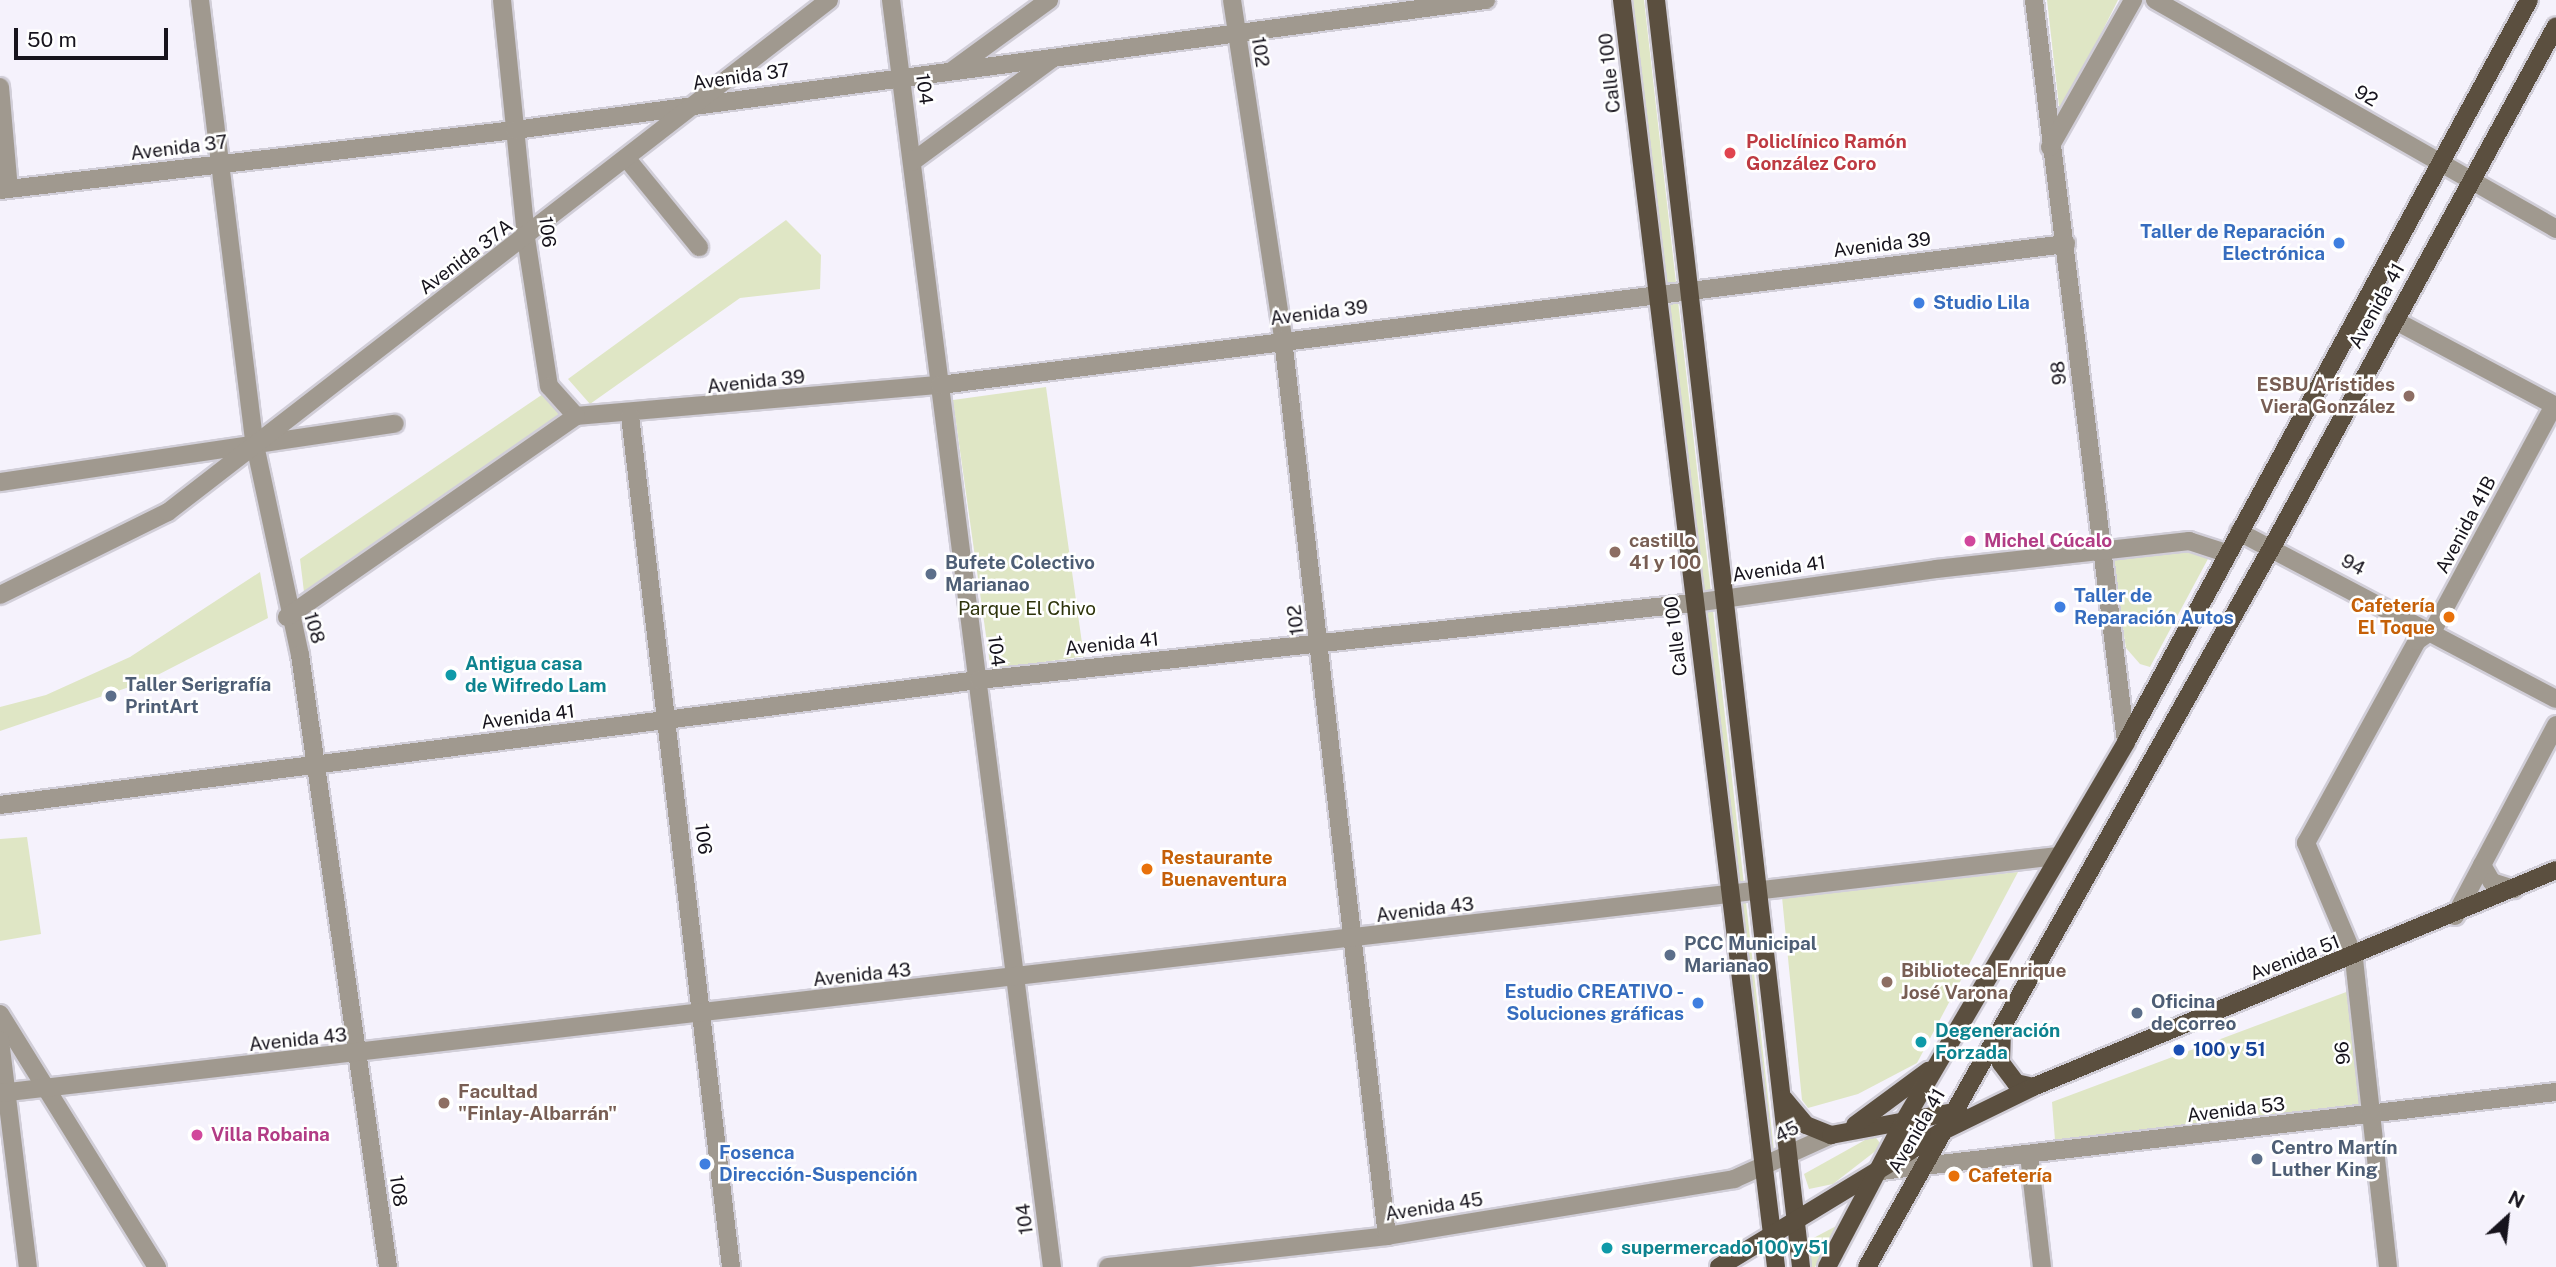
<!DOCTYPE html>
<meta charset="utf-8">
<style>
body{margin:0}
#map{position:relative;width:2556px;height:1267px;overflow:hidden;background:#f5f2fc;font-family:"Public Sans",sans-serif}
div>[style]{position:absolute}
[style*='--x']{left:calc(var(--x)*1px);top:calc(var(--y)*1px);width:calc(var(--w)*1px);rotate:calc(var(--a)*1deg)}
.green>*{inset:0;background:#dfe6c5;transform-origin:0 0}
.roads{filter:drop-shadow(2px 0 #d1ced8) drop-shadow(-2px 0 #d1ced8) drop-shadow(0 2px #d1ced8) drop-shadow(0 -2px #d1ced8)}
.minor>*{height:18px;margin:-9px;padding:0 9px;transform-origin:9px;border-radius:9px;background:#a0998f}
.major>*{height:18px;margin:-9px;padding:0 9px;transform-origin:9px;border-radius:9px;background:#5b4f3f}
.dots>*{width:19px;height:19px;translate:-50% -50%;box-sizing:border-box;border:4px solid #fff;border-radius:50%}
span{translate:-50% -50%;white-space:nowrap;text-align:center;line-height:1.15;-webkit-text-stroke:5px #fff;paint-order:stroke}
.street-label{font-size:19px;color:#17141d}
.health-label{font-size:19px;color:#be3a42;font-weight:700}
.left{translate:0 -50%;text-align:left}
.shop-label{font-size:19px;color:#366cbe;font-weight:700}
.right{translate:-100% -50%;text-align:right}
.education-label{font-size:19px;color:#785e54;font-weight:700}
.hotel-label{font-size:19px;color:#b23c85;font-weight:700}
.service-label{font-size:19px;color:#4e5e75;font-weight:700}
.food-label{font-size:19px;color:#c56008;font-weight:700}
.park-label{font-size:19px;color:#2d330a}
.culture-label{font-size:19px;color:#0d838f;font-weight:700}
.transit-label{font-size:19px;color:#164399;font-weight:700}
.north{position:absolute;left:2472px;top:1183px;width:70px;height:70px;-webkit-text-stroke:5px #fff;paint-order:stroke;rotate:27deg;font-size:19px;font-weight:700;line-height:28px;text-align:center;color:#17141d}
.north::after{content:'';display:block;margin:auto;width:24px;height:32px;background:#17141d;clip-path:polygon(50% 0,100% 100%,50% 72%,0 100%)}
.scale{position:absolute;left:14px;top:28px;width:154px;height:32px;box-sizing:border-box;border:4px solid #17141d;border-top:0;padding-left:9px;font-size:21px;line-height:24px;white-space:nowrap;color:#17141d;-webkit-text-stroke:5px #fff;paint-order:stroke}
</style>
<div id="map">
<div class="green">
<i style="clip-path:polygon(1633px 0,1644px 0,1774px 1150px,1768px 1138px)"></i>
<i style="clip-path:polygon(2047px 0,2118px 0,2060px 115px)"></i>
<i style="clip-path:polygon(786px 220px,821px 255px,820px 289px,740px 298px,590px 404px,568px 379px)"></i>
<i style="left:1046px;top:387px;width:272px;height:94px;rotate:82deg"></i>
<i style="clip-path:polygon(543px 394px,565px 418px,304px 592px,300px 559px)"></i>
<i style="clip-path:polygon(2193px 548px,2209px 557px,2150px 667px,2140px 664px,2126px 648px,2112px 557px)"></i>
<i style="clip-path:polygon(260px 572px,268px 618px,144px 682px,0 731px,0 707px,46px 695px,130px 657px)"></i>
<i style="clip-path:polygon(27px 837px,41px 934px,0 941px,0 839px)"></i>
<i style="clip-path:polygon(2018px 872px,1917px 1063px,1858px 1094px,1808px 1108px,1802px 1100px,1782px 897px)"></i>
<i style="clip-path:polygon(2357px 988px,2370px 1114px,2056px 1153px,2052px 1102px)"></i>
<i style="clip-path:polygon(1874px 1135px,1882px 1146px,1833px 1184px,1809px 1189px,1804px 1174px)"></i>
<i style="clip-path:polygon(1840px 1224px,1815px 1267px,1807px 1267px,1804px 1243px)"></i>
</div>
<div class="roads">
<div class="minor">
<i style="--x:200;--y:0;--w:448;--a:83"></i>
<i style="--x:255;--y:445;--w:215;--a:77.9"></i>
<i style="--x:300;--y:655;--w:618;--a:81.82"></i>
<i style="--x:502;--y:0;--w:239;--a:84.2"></i>
<i style="--x:526;--y:238;--w:150;--a:81.2"></i>
<i style="--x:549;--y:386;--w:40;--a:48"></i>
<i style="--x:891;--y:0;--w:1277;--a:82.76"></i>
<i style="--x:1232;--y:0;--w:343;--a:81.4"></i>
<i style="--x:1283;--y:339;--w:903;--a:83.39"></i>
<i style="--x:2034;--y:0;--w:748;--a:82.93"></i>
<i style="--x:2155;--y:0;--w:462;--a:29.7"></i>
<i style="--x:953;--y:70;--w:119;--a:-36.1"></i>
<i style="--x:0;--y:87;--w:102;--a:85"></i>
<i style="--x:2050;--y:147;--w:169;--a:-60.5"></i>
<i style="--x:627;--y:159;--w:114;--a:50.7"></i>
<i style="--x:912;--y:162;--w:175;--a:-36.4"></i>
<i style="--x:0;--y:190;--w:518;--a:-6.65"></i>
<i style="--x:515;--y:130;--w:980;--a:-7.63"></i>
<i style="--x:2394;--y:320;--w:183;--a:28"></i>
<i style="--x:576;--y:416;--w:365;--a:-4.9"></i>
<i style="--x:940;--y:385;--w:1135;--a:-7.14"></i>
<i style="--x:630;--y:416;--w:857;--a:83.23"></i>
<i style="--x:0;--y:482;--w:399;--a:-8.4"></i>
<i style="--x:2239;--y:532;--w:358;--a:27.8"></i>
<i style="--x:0;--y:595;--w:187;--a:-26.3"></i>
<i style="--x:168;--y:512;--w:836;--a:-37.76"></i>
<i style="--x:287;--y:617;--w:352;--a:-34.8"></i>
<i style="--x:0;--y:805;--w:987;--a:-7.28"></i>
<i style="--x:979;--y:680;--w:719;--a:-6.15"></i>
<i style="--x:1694;--y:603;--w:244;--a:-8"></i>
<i style="--x:1936;--y:569;--w:255;--a:-6.3"></i>
<i style="--x:2189;--y:541;--w:40;--a:18"></i>
<i style="--x:2482;--y:865;--w:20;--a:60"></i>
<i style="--x:2492;--y:882;--w:23;--a:18"></i>
<i style="--x:2455;--y:916;--w:216;--a:-62.1"></i>
<i style="--x:0;--y:1014;--w:298;--a:58.2"></i>
<i style="--x:0;--y:1040;--w:229;--a:83"></i>
<i style="--x:0;--y:1093;--w:2072;--a:-6.57"></i>
<i style="--x:2029;--y:1155;--w:113;--a:83.4"></i>
<i style="--x:1881;--y:1171;--w:680;--a:-6.68"></i>
<i style="--x:1108;--y:1267;--w:281;--a:-6.3"></i>
<i style="--x:1387;--y:1236;--w:352;--a:-9.3"></i>
<i style="--x:1734;--y:1179;--w:107;--a:-24.4"></i>
<i style="--x:2388;--y:1267;--w:312;--a:-96.3"></i>
<i style="--x:2354;--y:957;--w:124;--a:-112.8"></i>
<i style="--x:2306;--y:843;--w:230;--a:-61.2"></i>
<i style="--x:2417;--y:641;--w:19;--a:-35"></i>
<i style="--x:2433;--y:630;--w:255;--a:-61.7"></i>
</div>
<div class="major">
<i style="--x:1622;--y:0;--w:1276;--a:83.07"></i>
<i style="--x:1656;--y:0;--w:1275;--a:83.47"></i>
<i style="--x:2002;--y:1032;--w:31;--a:92"></i>
<i style="--x:2001;--y:1063;--w:25;--a:53"></i>
<i style="--x:2016;--y:1083;--w:17;--a:13"></i>
<i style="--x:1784;--y:1099;--w:34;--a:50"></i>
<i style="--x:1806;--y:1125;--w:27;--a:22"></i>
<i style="--x:1831;--y:1135;--w:130;--a:-10.6"></i>
<i style="--x:1855;--y:1125;--w:91;--a:-36.5"></i>
<i style="--x:1719;--y:1267;--w:258;--a:-31.3"></i>
<i style="--x:1939;--y:1133;--w:105;--a:-26.1"></i>
<i style="--x:2033;--y:1087;--w:566;--a:-22.53"></i>
<i style="--x:1827;--y:1267;--w:165;--a:-62.2"></i>
<i style="--x:1904;--y:1121;--w:439;--a:-59.6"></i>
<i style="--x:2126;--y:742;--w:844;--a:-61.49"></i>
<i style="--x:1867;--y:1267;--w:826;--a:-60.64"></i>
<i style="--x:2272;--y:547;--w:593;--a:-61.4"></i>
</div>
</div>
<div class="dots">
<i style="left:1730px;top:153px;background:#e0444e"></i>
<i style="left:2339px;top:243px;background:#3f7fe0"></i>
<i style="left:1919px;top:303px;background:#3f7fe0"></i>
<i style="left:2409px;top:396px;background:#8d6e63"></i>
<i style="left:1970px;top:541px;background:#d1479c"></i>
<i style="left:1615px;top:552px;background:#8d6e63"></i>
<i style="left:931px;top:574px;background:#5c6f8a"></i>
<i style="left:2060px;top:607px;background:#3f7fe0"></i>
<i style="left:2449px;top:617px;background:#e8710a"></i>
<i style="left:451px;top:675px;background:#0f9aa8"></i>
<i style="left:111px;top:696px;background:#5c6f8a"></i>
<i style="left:1147px;top:869px;background:#e8710a"></i>
<i style="left:1670px;top:955px;background:#5c6f8a"></i>
<i style="left:1887px;top:982px;background:#8d6e63"></i>
<i style="left:1698px;top:1003px;background:#3f7fe0"></i>
<i style="left:2137px;top:1013px;background:#5c6f8a"></i>
<i style="left:1921px;top:1042px;background:#0f9aa8"></i>
<i style="left:2179px;top:1050px;background:#1a4fb4"></i>
<i style="left:444px;top:1103px;background:#8d6e63"></i>
<i style="left:197px;top:1135px;background:#d1479c"></i>
<i style="left:2257px;top:1159px;background:#5c6f8a"></i>
<i style="left:705px;top:1164px;background:#3f7fe0"></i>
<i style="left:1954px;top:1176px;background:#e8710a"></i>
<i style="left:1607px;top:1248px;background:#0f9aa8"></i>
</div>
<div class="street-label">
<span style="left:1260px;top:52px;rotate:81deg">102</span>
<span style="left:1610px;top:73px;rotate:-96deg">Calle 100</span>
<span style="left:741px;top:77px;rotate:-8deg">Avenida 37</span>
<span style="left:924px;top:89px;rotate:83deg">104</span>
<span style="left:2366px;top:96px;rotate:30deg">92</span>
<span style="left:179px;top:148px;rotate:-7deg">Avenida 37</span>
<span style="left:547px;top:232px;rotate:83deg">106</span>
<span style="left:1882px;top:245px;rotate:-7deg">Avenida 39</span>
<span style="left:466px;top:257px;rotate:-37deg">Avenida 37A</span>
<span style="left:2377px;top:306px;rotate:-61deg">Avenida 41</span>
<span style="left:1319px;top:313px;rotate:-7deg">Avenida 39</span>
<span style="left:2059px;top:373px;rotate:-96deg">98</span>
<span style="left:756px;top:382px;rotate:-6deg">Avenida 39</span>
<span style="left:2466px;top:525px;rotate:-62deg">Avenida 41B</span>
<span style="left:2353px;top:565px;rotate:28deg">94</span>
<span style="left:1779px;top:569px;rotate:-8deg">Avenida 41</span>
<span style="left:1296px;top:620px;rotate:-97deg">102</span>
<span style="left:314px;top:628px;rotate:74deg">108</span>
<span style="left:1676px;top:636px;rotate:-97deg">Calle 100</span>
<span style="left:1112px;top:644px;rotate:-6deg">Avenida 41</span>
<span style="left:996px;top:651px;rotate:83deg">104</span>
<span style="left:528px;top:717px;rotate:-7deg">Avenida 41</span>
<span style="left:703px;top:839px;rotate:83deg">106</span>
<span style="left:1425px;top:910px;rotate:-7deg">Avenida 43</span>
<span style="left:2295px;top:958px;rotate:-21deg">Avenida 51</span>
<span style="left:862px;top:975px;rotate:-6deg">Avenida 43</span>
<span style="left:298px;top:1040px;rotate:-6deg">Avenida 43</span>
<span style="left:2343px;top:1053px;rotate:-96deg">96</span>
<span style="left:2236px;top:1110px;rotate:-7deg">Avenida 53</span>
<span style="left:1917px;top:1131px;rotate:-60deg">Avenida 41</span>
<span style="left:1787px;top:1132px;rotate:-27deg">45</span>
<span style="left:398px;top:1191px;rotate:82deg">108</span>
<span style="left:1434px;top:1207px;rotate:-9deg">Avenida 45</span>
<span style="left:1025px;top:1219px;rotate:-97deg">104</span>
</div>
<div class="health-label">
<span class="left" style="left:1746px;top:153px">Policlínico Ramón<br>González Coro</span>
</div>
<div class="shop-label">
<span class="right" style="left:2325px;top:243px">Taller de Reparación<br>Electrónica</span>
<span class="left" style="left:1933px;top:303px">Studio Lila</span>
<span class="left" style="left:2074px;top:607px">Taller de<br>Reparación Autos</span>
<span class="right" style="left:1684px;top:1003px">Estudio CREATIVO -<br>Soluciones gráficas</span>
<span class="left" style="left:719px;top:1164px">Fosenca<br>Dirección-Suspención</span>
</div>
<div class="education-label">
<span class="right" style="left:2395px;top:396px">ESBU Arístides<br>Viera González</span>
<span class="left" style="left:1629px;top:552px">castillo<br>41 y 100</span>
<span class="left" style="left:1901px;top:982px">Biblioteca Enrique<br>José Varona</span>
<span class="left" style="left:458px;top:1103px">Facultad<br>"Finlay-Albarrán"</span>
</div>
<div class="hotel-label">
<span class="left" style="left:1984px;top:541px">Michel Cúcalo</span>
<span class="left" style="left:211px;top:1135px">Villa Robaina</span>
</div>
<div class="service-label">
<span class="left" style="left:945px;top:574px">Bufete Colectivo<br>Marianao</span>
<span class="left" style="left:125px;top:696px">Taller Serigrafía<br>PrintArt</span>
<span class="left" style="left:1684px;top:955px">PCC Municipal<br>Marianao</span>
<span class="left" style="left:2151px;top:1013px">Oficina<br>de correo</span>
<span class="left" style="left:2271px;top:1159px">Centro Martín<br>Luther King</span>
</div>
<div class="food-label">
<span class="right" style="left:2435px;top:617px">Cafetería<br>El Toque</span>
<span class="left" style="left:1161px;top:869px">Restaurante<br>Buenaventura</span>
<span class="left" style="left:1968px;top:1176px">Cafetería</span>
</div>
<div class="park-label">
<span style="left:1027px;top:609px">Parque El Chivo</span>
</div>
<div class="culture-label">
<span class="left" style="left:465px;top:675px">Antigua casa<br>de Wifredo Lam</span>
<span class="left" style="left:1935px;top:1042px">Degeneración<br>Forzada</span>
<span class="left" style="left:1621px;top:1248px">supermercado 100 y 51</span>
</div>
<div class="transit-label">
<span class="left" style="left:2193px;top:1050px">100 y 51</span>
</div>
<div class="north">N</div>
<div class="scale">50 m</div>
</div>
